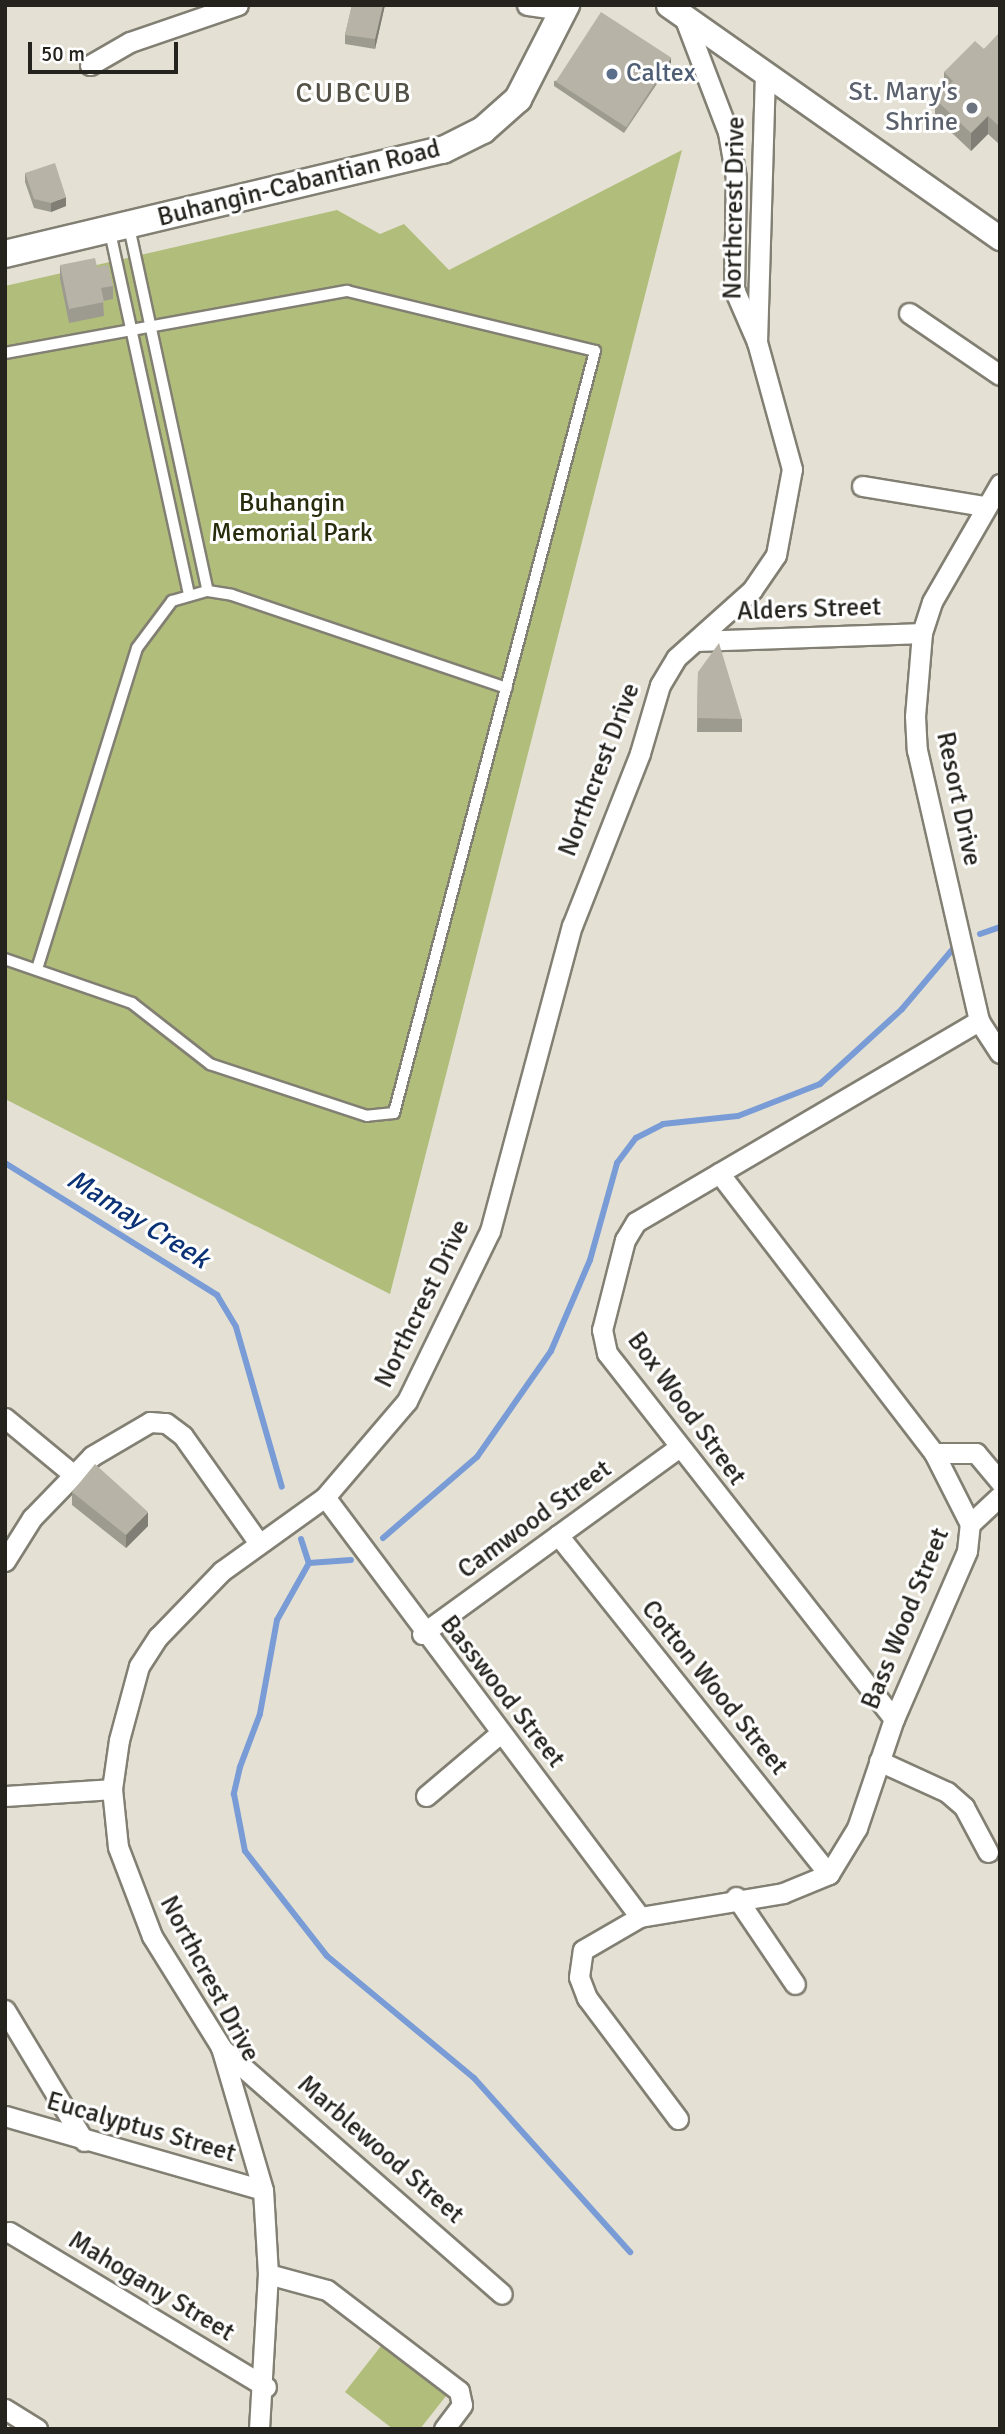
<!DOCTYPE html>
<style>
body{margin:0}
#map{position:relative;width:1005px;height:2434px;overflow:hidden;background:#e4e1d4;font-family:Signika,sans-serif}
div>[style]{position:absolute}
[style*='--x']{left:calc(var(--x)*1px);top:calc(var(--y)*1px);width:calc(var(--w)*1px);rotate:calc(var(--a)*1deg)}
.green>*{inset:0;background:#b1bd7a}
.stream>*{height:6px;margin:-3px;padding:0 3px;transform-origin:3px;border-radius:3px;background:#7a9cd6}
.roads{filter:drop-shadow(2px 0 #827f73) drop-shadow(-2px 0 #827f73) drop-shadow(0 2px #827f73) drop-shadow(0 -2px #827f73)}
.service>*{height:10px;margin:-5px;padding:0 5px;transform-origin:5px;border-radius:5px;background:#fff}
.minor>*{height:19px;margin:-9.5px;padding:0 9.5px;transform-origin:9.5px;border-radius:9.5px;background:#fff}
.tertiary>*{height:23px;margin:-11.5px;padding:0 11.5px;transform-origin:11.5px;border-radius:11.5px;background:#fff}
.secondary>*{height:26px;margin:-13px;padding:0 13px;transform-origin:13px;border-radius:13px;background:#fff}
.wall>*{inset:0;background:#9d9b90}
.shaded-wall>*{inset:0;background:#807e75;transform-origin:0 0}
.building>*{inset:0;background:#b7b4a7;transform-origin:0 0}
.dots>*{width:19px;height:19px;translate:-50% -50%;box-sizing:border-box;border:4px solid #fff;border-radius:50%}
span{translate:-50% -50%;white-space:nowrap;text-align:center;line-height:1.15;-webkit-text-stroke:6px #fff;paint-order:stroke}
.service-label{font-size:26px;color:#4e5e75}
.left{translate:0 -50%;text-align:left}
.worship-label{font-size:26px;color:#5b616d}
.right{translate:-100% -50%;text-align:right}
.street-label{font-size:26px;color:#24231e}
.park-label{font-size:26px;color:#272c0d}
.neighbourhood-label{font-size:28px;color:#545146;letter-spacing:2px}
.water-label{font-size:28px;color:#0b3275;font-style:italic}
.frame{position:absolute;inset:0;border:7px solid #24231e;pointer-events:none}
.scale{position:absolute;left:28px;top:42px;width:150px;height:32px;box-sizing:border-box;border:4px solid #24231e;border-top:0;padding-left:9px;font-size:21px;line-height:24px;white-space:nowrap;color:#24231e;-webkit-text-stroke:5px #fff;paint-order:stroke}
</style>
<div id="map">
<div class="green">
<i style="clip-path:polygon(682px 150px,390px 1294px,5px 1099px,5px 286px,337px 210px,380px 234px,404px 224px,449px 270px)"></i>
<i style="clip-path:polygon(381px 2346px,446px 2396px,420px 2429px,393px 2429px,345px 2392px)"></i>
</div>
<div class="stream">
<i style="--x:980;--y:934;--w:21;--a:-19"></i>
<i style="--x:5;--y:1163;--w:250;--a:31.9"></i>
<i style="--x:217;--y:1295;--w:37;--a:59"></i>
<i style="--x:236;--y:1327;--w:166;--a:74"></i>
<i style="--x:383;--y:1538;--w:124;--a:-40.8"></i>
<i style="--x:477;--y:1457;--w:129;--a:-55.1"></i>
<i style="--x:551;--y:1351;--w:99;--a:-66.8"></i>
<i style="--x:590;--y:1260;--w:101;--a:-74.4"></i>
<i style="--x:617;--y:1163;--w:31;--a:-53"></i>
<i style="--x:636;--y:1138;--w:30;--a:-27"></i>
<i style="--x:663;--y:1124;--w:75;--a:-6.1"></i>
<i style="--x:738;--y:1116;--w:88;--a:-21.3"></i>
<i style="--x:820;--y:1084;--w:111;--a:-42.4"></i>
<i style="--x:902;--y:1009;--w:77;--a:-49.7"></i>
<i style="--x:301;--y:1539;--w:25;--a:72"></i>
<i style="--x:309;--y:1563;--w:65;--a:119.3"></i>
<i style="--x:277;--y:1620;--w:96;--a:100.3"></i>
<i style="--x:260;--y:1714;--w:57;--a:110.7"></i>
<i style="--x:240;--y:1767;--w:28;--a:103"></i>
<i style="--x:234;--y:1794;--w:58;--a:79.1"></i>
<i style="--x:245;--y:1851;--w:133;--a:52"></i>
<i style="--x:327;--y:1956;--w:191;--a:39.7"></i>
<i style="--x:474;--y:2078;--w:234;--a:48.1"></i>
<i style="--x:309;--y:1563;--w:42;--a:-4.1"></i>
</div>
<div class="roads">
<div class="service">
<i style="--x:129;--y:227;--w:372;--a:77.8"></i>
<i style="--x:110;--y:232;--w:371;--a:77.7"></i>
<i style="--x:5;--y:353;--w:348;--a:-10.3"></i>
<i style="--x:347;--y:291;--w:255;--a:13.6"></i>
<i style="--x:595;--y:351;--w:788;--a:104.78"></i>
<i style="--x:394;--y:1113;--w:27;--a:174"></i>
<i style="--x:367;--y:1116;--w:165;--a:-161.7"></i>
<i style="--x:210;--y:1064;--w:99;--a:-142"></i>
<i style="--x:132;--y:1003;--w:134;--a:-160.9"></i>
<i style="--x:37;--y:969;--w:336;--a:-72.7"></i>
<i style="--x:137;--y:648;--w:59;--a:-53.3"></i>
<i style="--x:172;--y:601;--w:37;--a:-16"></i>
<i style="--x:208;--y:591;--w:24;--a:9"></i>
<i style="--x:232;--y:595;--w:290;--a:18.7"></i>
</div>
<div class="minor">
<i style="--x:527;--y:5;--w:37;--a:8"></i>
<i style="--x:90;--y:65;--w:46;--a:-29.9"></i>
<i style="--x:130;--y:42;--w:114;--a:-18.9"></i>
<i style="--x:909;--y:313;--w:110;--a:34.3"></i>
<i style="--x:757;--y:342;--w:268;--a:-88.3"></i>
<i style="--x:1000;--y:484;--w:136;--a:120"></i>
<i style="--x:932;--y:602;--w:33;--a:108"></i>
<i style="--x:922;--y:633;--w:83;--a:94.8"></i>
<i style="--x:915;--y:716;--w:34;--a:87"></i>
<i style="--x:917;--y:750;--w:278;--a:77.1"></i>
<i style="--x:979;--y:1021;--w:38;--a:57"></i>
<i style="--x:862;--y:486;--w:124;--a:9.3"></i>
<i style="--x:698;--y:641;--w:224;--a:-2"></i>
<i style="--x:5;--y:1418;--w:89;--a:39.6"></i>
<i style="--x:934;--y:1453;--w:42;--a:0"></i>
<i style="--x:976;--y:1453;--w:38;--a:50"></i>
<i style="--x:325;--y:1497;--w:525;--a:53.13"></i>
<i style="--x:970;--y:1524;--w:41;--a:-43"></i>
<i style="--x:558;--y:1535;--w:434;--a:51.4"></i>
<i style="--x:5;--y:1561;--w:51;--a:-57.9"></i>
<i style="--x:32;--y:1518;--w:86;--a:-45.9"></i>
<i style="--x:92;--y:1456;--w:67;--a:-30.4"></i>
<i style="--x:150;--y:1422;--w:16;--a:4"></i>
<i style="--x:166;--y:1423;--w:21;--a:37"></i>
<i style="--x:183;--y:1436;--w:130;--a:54.7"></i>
<i style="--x:422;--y:1634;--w:316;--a:-36"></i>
<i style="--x:894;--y:1719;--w:465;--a:-128.1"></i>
<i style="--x:607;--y:1353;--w:24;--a:-102"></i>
<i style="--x:602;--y:1330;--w:93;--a:-75.7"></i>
<i style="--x:625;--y:1240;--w:21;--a:-59"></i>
<i style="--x:636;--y:1222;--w:398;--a:-30.4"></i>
<i style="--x:879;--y:1761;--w:75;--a:24.5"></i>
<i style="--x:947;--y:1792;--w:23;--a:41"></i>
<i style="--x:964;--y:1807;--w:51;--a:61.9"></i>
<i style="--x:5;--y:1796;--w:107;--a:-3.7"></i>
<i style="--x:426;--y:1796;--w:96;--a:-40.3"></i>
<i style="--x:736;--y:1897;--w:105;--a:55.9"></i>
<i style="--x:5;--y:2010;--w:153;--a:58.9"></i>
<i style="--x:221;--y:2048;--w:373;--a:41.2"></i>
<i style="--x:5;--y:2116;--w:268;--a:16"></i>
<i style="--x:678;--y:2119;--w:151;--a:-126.9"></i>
<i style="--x:587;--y:1998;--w:22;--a:-111"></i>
<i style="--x:579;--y:1977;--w:27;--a:-82"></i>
<i style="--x:583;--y:1950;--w:66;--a:-30.1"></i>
<i style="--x:640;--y:1917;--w:145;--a:-9.5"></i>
<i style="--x:783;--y:1893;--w:50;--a:-22.4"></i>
<i style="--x:829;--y:1874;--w:54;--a:-58.7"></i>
<i style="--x:857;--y:1828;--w:115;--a:-71.3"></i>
<i style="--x:894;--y:1719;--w:183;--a:-66.5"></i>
<i style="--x:967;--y:1551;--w:27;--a:-84"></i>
<i style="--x:970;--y:1524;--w:80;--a:-116.9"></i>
<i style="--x:934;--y:1453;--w:353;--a:-127.5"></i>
<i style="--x:9;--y:2232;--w:300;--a:31.1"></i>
<i style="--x:268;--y:2274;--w:61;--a:15.2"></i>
<i style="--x:327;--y:2290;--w:166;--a:37.4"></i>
<i style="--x:459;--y:2391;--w:14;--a:78"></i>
<i style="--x:462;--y:2405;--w:30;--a:127"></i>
<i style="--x:5;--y:2409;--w:38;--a:32"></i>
<i style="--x:259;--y:2429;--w:155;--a:-86.7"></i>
<i style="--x:268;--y:2274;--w:84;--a:-93.4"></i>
<i style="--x:263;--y:2190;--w:149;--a:-106.4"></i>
<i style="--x:221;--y:2047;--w:131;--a:-121.9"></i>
<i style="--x:152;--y:1936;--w:95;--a:-110.9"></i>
<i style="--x:118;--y:1847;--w:58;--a:-95.9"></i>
<i style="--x:112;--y:1789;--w:49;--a:-81.9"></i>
<i style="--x:119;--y:1740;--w:77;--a:-74.9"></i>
<i style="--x:139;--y:1666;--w:35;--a:-57"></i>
<i style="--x:158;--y:1637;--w:92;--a:-45.9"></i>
<i style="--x:222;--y:1571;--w:127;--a:-35.7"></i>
<i style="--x:325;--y:1497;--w:126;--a:-49.5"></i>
<i style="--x:407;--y:1401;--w:189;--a:-64"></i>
<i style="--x:490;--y:1231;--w:316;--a:-75"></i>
<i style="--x:572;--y:926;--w:186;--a:-68.5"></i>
<i style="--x:640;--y:753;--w:71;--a:-73.6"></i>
<i style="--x:660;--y:685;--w:31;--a:-59"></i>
<i style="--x:676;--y:658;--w:102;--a:-41.8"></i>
<i style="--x:752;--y:590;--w:42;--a:-55.6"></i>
<i style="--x:776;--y:555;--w:87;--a:-79.5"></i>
<i style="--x:792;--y:469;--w:132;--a:-105.4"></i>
<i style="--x:757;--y:342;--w:58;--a:-113.5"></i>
<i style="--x:734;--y:289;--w:111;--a:-89"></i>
<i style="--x:736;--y:178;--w:47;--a:-99.9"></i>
<i style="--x:728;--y:132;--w:123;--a:-110.9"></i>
</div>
<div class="tertiary">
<i style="--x:668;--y:5;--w:406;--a:35.1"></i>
</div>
<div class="secondary">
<i style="--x:5;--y:254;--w:450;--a:-13.4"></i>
<i style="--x:443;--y:150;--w:45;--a:-26.6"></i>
<i style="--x:483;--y:130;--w:47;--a:-41.5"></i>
<i style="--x:518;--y:99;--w:106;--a:-62.9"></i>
</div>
</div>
<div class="wall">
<i style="clip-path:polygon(352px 5px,385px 5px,375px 49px,345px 44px,345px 35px)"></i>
<i style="clip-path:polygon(1000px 36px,1000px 145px,988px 134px,971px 151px,935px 117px,935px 99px,944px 90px,944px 72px,984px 49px)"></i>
<i style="clip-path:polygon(671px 63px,624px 133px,554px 86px,554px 81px)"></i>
<i style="clip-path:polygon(25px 173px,66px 206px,51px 212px,34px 208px,25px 182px)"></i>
<i style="clip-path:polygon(60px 265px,97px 267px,113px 286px,113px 299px,103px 301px,104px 316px,69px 323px,60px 279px)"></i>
<i style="clip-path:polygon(698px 672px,742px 719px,742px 732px,697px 732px)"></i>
<i style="clip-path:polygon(72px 1492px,148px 1526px,126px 1548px,72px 1505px)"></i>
</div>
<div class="shaded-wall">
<i style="clip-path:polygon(383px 5px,385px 5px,375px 49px,375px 39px)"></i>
<i style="left:671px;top:58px;width:5px;height:84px;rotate:90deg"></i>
<i style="clip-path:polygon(988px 116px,988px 134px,971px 151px,971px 133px)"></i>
<i style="clip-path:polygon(66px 197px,66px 206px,51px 212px,51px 203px)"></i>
<i style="clip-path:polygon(148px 1512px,148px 1526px,126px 1548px,126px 1535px)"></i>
</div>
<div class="building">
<i style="clip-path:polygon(352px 5px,383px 5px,375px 39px,345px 35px)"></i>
<i style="left:601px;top:12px;width:84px;height:83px;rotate:33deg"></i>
<i style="clip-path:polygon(998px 34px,1000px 36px,1000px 127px,988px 116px,971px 133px,935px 99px,953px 81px,944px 72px,975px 41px,984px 49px)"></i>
<i style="clip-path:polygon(55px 163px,66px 197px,51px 203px,34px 199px,25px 173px)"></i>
<i style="clip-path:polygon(95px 258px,97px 267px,108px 265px,113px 286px,101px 288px,104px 302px,69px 309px,60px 265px)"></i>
<i style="clip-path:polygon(719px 643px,742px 719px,697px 718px,698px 672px)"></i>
<i style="clip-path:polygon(95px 1464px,148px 1512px,126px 1535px,72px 1492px)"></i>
</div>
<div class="dots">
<i style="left:612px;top:74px;background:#5c6f8a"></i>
<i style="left:972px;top:108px;background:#6b7280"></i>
</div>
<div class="service-label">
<span class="left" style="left:626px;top:74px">Caltex</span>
</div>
<div class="worship-label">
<span class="right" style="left:958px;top:108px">St. Mary's<br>Shrine</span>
</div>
<div class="street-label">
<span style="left:299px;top:184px;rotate:-14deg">Buhangin-Cabantian Road</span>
<span style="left:735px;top:208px;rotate:-89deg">Northcrest Drive</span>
<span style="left:809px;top:610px;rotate:-2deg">Alders Street</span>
<span style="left:600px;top:770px;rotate:-69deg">Northcrest Drive</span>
<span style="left:958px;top:799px;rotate:78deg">Resort Drive</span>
<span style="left:423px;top:1304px;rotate:-64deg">Northcrest Drive</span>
<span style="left:686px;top:1409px;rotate:54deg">Box Wood Street</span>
<span style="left:535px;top:1520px;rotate:-36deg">Camwood Street</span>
<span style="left:906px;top:1619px;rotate:-68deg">Bass Wood Street</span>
<span style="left:714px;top:1688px;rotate:51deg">Cotton Wood Street</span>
<span style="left:502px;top:1692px;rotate:52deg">Basswood Street</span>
<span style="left:209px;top:1979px;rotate:62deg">Northcrest Drive</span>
<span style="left:141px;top:2128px;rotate:16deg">Eucalyptus Street</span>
<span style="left:380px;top:2150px;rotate:41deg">Marblewood Street</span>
<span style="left:151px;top:2287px;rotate:31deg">Mahogany Street</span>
</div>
<div class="park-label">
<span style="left:292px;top:519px">Buhangin<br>Memorial Park</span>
</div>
<div class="neighbourhood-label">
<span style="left:354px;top:93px">CUBCUB</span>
</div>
<div class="water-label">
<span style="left:138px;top:1219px;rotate:32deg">Mamay Creek</span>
</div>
<div class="frame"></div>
<div class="scale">50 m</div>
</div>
